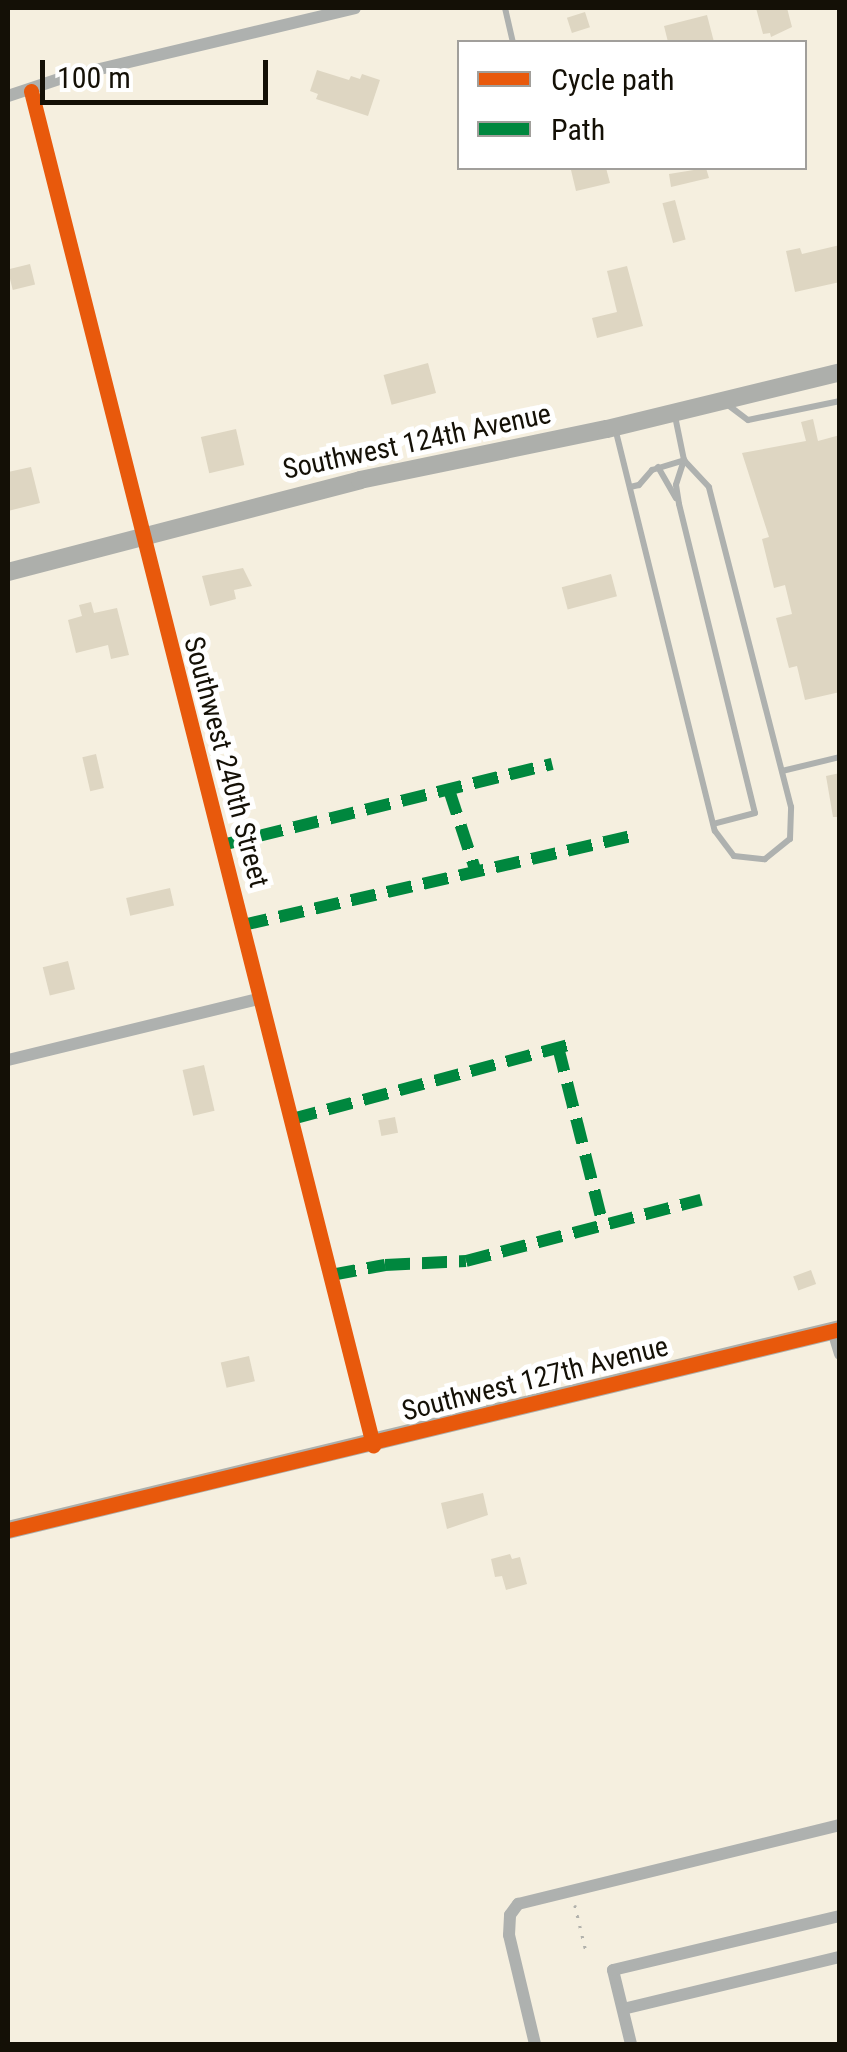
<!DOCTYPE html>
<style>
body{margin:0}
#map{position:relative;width:847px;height:2052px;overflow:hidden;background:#f5efdf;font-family:"Roboto Condensed",sans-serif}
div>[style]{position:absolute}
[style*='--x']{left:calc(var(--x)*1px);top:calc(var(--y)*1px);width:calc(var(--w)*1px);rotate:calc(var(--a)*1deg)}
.building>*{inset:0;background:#ded6c2;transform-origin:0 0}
.path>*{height:2.5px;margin-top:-1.25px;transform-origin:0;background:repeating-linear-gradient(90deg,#b2b2ac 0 2.5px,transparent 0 10.5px)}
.lane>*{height:6px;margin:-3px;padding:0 3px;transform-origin:3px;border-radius:3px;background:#aeb1af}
.street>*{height:12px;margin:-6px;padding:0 6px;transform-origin:6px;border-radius:6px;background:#aeb1af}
.secondary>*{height:18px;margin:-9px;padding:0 9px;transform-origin:9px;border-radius:9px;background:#adafab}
.quiet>*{height:12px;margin-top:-6px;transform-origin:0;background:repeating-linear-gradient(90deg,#00873e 0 25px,transparent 0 37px)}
.cycleway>*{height:15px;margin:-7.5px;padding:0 7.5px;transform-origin:7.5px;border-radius:7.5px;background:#e8590c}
span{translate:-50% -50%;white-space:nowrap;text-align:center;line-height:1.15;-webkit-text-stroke:10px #fff;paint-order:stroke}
.street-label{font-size:28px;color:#141006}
.frame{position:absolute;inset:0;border:10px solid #141006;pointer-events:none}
.legend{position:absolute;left:457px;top:40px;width:350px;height:130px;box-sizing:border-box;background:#fff;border:2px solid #a19f9b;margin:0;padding:12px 18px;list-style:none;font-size:30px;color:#141006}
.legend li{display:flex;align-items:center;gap:20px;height:50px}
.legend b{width:50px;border:2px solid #a19f9b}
.scale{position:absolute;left:40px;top:60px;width:228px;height:45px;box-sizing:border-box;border:5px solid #141006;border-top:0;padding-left:12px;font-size:30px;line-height:35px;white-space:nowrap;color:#141006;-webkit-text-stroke:8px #fff;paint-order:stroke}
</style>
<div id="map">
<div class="building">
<i style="clip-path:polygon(756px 8px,787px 8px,792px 27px,771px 37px,770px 33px,763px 34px)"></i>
<i style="left:585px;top:12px;width:16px;height:19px;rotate:72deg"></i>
<i style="clip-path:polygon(707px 15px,714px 42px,668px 42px,664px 26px)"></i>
<i style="clip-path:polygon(317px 70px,349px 80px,351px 76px,360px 79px,362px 74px,380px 80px,368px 116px,316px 99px,318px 94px,310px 91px)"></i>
<i style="clip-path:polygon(583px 168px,606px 168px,610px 183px,576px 191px,571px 170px)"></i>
<i style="clip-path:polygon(706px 168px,709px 178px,671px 187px,669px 174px)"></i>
<i style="left:675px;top:200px;width:41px;height:13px;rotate:75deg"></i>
<i style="clip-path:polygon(840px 245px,840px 282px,795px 292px,786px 251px,800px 248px,802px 254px)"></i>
<i style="left:30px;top:264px;width:21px;height:23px;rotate:76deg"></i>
<i style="clip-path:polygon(627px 266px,643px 326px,597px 338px,592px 318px,617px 312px,607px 271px)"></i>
<i style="left:428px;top:363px;width:31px;height:46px;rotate:75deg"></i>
<i style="clip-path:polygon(813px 419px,818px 441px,840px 435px,840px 692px,805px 700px,797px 666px,789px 668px,776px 618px,792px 614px,785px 585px,774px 588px,762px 539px,769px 537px,742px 453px,806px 441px,801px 422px)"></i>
<i style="left:236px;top:429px;width:37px;height:36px;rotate:77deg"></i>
<i style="clip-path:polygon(31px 467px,40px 503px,8px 511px,8px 472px)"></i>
<i style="clip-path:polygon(243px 568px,252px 586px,234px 590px,236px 599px,210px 606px,202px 576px)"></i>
<i style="left:611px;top:574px;width:23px;height:51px;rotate:75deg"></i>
<i style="clip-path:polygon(91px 602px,94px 613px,117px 608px,129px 655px,111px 659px,108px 645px,76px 653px,68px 620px,82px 616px,79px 605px)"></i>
<i style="left:96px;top:754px;width:35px;height:14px;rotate:77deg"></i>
<i style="clip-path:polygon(840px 773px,840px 817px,833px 817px,826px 776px)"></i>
<i style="left:170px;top:888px;width:18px;height:45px;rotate:77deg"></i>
<i style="left:68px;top:961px;width:29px;height:26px;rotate:76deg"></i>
<i style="left:204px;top:1065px;width:47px;height:22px;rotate:77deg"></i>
<i style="left:395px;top:1117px;width:16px;height:17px;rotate:79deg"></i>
<i style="left:811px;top:1270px;width:15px;height:19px;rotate:70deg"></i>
<i style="left:249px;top:1356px;width:26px;height:29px;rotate:77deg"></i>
<i style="clip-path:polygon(483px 1493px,488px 1515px,447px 1529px,441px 1503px)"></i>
<i style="clip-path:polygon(510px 1554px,512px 1559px,520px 1557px,527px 1584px,506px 1590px,502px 1576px,495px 1577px,491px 1559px)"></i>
</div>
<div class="path">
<i style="--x:575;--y:1905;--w:51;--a:76.5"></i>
</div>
<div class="lane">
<i style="--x:505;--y:8;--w:35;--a:77"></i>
<i style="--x:728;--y:405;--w:25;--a:37"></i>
<i style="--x:748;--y:420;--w:94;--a:-11.7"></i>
<i style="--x:615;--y:428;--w:415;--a:76.1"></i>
<i style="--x:715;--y:831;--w:31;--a:53"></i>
<i style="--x:734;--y:856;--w:31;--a:6"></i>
<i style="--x:765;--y:859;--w:32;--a:-39"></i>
<i style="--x:790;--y:839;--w:32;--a:-88"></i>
<i style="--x:791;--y:807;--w:330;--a:-104.4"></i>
<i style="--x:709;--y:487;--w:37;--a:-133"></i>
<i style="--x:684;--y:460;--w:45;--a:-101.6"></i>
<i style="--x:684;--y:460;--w:26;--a:108"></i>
<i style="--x:676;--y:485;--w:19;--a:81"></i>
<i style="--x:679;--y:504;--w:318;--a:76.2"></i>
<i style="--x:755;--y:813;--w:43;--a:165.3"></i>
<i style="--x:658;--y:467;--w:36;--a:60"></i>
<i style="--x:630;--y:487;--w:9;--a:-13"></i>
<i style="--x:639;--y:485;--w:20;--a:-49"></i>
<i style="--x:652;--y:470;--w:34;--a:-17"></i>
<i style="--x:782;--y:771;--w:60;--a:-13.6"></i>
</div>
<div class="street">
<i style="--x:31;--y:91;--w:1397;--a:75.82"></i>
<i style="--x:8;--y:96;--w:57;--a:-18.4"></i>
<i style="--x:62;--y:78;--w:301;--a:-13.4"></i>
<i style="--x:8;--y:1060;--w:261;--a:-13.7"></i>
<i style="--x:833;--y:1331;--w:24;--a:73"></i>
<i style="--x:623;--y:2009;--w:223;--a:-13.5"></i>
<i style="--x:535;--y:2044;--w:112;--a:-103.4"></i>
<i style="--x:509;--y:1935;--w:20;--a:-87"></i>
<i style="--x:510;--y:1915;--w:14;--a:-54"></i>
<i style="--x:518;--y:1904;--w:332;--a:-13.8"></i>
<i style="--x:631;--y:2044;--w:76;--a:-103.7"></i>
<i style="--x:613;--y:1970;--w:233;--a:-13.4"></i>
</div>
<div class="secondary">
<i style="--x:8;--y:572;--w:364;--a:-14.6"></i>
<i style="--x:360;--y:480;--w:252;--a:-11.7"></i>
<i style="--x:607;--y:429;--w:240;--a:-13.7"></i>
<i style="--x:8;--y:1530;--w:856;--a:-13.58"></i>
</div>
<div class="quiet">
<i style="--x:449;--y:790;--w:86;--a:71.8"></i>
<i style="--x:222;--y:845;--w:340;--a:-13.8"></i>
<i style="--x:243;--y:925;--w:400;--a:-12.9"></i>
<i style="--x:558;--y:1047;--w:184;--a:75.8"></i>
<i style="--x:292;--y:1119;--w:289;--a:-15"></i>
<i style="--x:331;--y:1275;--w:55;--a:-10.5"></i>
<i style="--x:385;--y:1265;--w:81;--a:-2.8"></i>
<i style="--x:466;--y:1261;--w:243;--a:-14.6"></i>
</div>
<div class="cycleway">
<i style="--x:31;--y:91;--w:1397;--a:75.82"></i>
<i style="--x:8;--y:1530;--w:856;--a:-13.58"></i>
</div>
<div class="street-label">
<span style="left:417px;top:442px;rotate:-12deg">Southwest 124th Avenue</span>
<span style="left:226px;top:762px;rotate:75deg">Southwest 240th Street</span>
<span style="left:535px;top:1379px;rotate:-14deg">Southwest 127th Avenue</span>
</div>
<div class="frame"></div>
<ul class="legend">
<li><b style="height:12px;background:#e8590c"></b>Cycle path</li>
<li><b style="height:12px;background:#00873e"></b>Path</li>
</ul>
<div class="scale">100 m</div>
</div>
